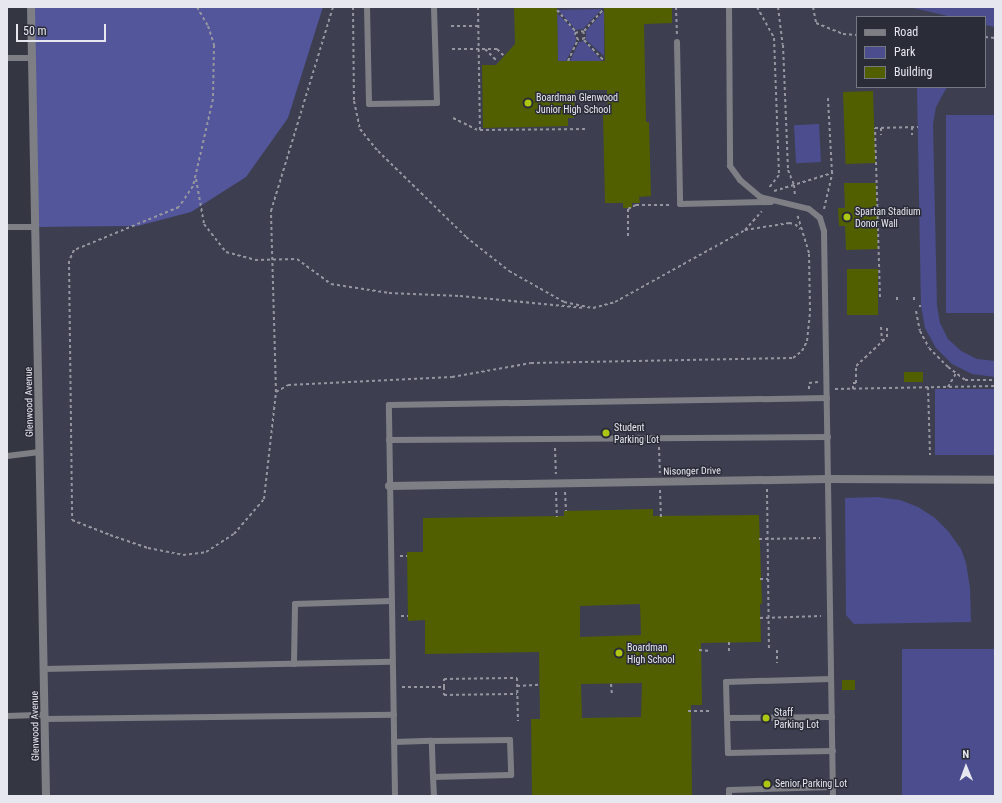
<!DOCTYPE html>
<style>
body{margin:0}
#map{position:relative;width:1002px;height:803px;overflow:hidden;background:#343642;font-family:"Roboto Condensed",sans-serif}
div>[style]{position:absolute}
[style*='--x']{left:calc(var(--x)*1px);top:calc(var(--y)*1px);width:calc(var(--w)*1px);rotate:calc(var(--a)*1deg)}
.built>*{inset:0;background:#3d3f51}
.green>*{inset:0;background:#4b4d8e;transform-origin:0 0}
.forest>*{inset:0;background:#53569a}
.building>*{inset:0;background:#515f00;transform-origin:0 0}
.path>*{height:2px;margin-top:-1px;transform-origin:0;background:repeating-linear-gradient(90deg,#9596a0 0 3px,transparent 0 6px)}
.service>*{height:6px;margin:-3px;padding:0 3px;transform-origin:3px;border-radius:3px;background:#7e7f85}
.minor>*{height:8px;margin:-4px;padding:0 4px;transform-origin:4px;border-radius:4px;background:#7e7f85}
.tertiary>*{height:8px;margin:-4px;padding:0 4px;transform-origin:4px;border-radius:4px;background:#7e7f85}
.dots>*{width:11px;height:11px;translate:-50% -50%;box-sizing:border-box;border:2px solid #2a2c38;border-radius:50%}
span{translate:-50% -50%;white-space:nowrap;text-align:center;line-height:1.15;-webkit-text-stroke:3px #2a2c38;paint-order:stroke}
.poi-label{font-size:10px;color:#e6e7ef}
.left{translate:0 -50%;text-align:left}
.street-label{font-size:10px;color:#e6e7ef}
.frame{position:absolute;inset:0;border:8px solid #e6e7ef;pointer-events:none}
.legend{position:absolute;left:856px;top:16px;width:130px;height:72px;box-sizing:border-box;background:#2a2c38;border:1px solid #757781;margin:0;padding:5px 7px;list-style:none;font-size:12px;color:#e6e7ef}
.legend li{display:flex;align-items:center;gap:8px;height:20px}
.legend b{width:20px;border:1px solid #757781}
.north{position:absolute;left:946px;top:747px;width:40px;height:40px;-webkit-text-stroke:3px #2a2c38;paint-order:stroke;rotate:359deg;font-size:11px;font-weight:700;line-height:16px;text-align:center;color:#e6e7ef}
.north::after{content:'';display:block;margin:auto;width:14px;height:18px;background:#e6e7ef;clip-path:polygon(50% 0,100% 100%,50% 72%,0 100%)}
.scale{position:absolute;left:16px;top:24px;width:90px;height:18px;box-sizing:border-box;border:2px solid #e6e7ef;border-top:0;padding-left:5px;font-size:12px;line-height:14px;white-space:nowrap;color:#e6e7ef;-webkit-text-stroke:3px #2a2c38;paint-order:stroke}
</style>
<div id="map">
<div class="built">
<i style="clip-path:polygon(evenodd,323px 7px,995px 7px,995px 796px,46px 796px,36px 227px,138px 226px,191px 212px,288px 118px,323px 7px,857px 17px,985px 17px,985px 87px,857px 87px,857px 17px)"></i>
</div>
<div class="green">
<i style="clip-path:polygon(909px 7px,995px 7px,995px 27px,985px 25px,985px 17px,952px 17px)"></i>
<i style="clip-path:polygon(602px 9px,583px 29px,576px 30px,558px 10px)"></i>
<i style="clip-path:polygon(604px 11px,604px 56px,586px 40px,586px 31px)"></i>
<i style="clip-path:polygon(557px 13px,575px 31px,576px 41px,566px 61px,558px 61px)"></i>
<i style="clip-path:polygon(584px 41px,602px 61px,570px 61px,579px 42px)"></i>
<i style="clip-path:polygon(917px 87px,947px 87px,936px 107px,933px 124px,937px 306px,940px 323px,948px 339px,961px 351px,977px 359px,995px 361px,995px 377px,972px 374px,952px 364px,936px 348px,925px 328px,921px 306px)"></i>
<i style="left:995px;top:115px;width:198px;height:49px;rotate:90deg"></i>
<i style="left:819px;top:124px;width:38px;height:25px;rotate:87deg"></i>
<i style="left:995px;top:389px;width:66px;height:60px;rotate:90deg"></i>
<i style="clip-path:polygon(877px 497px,900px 500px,918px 507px,935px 518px,948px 531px,961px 549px,966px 563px,970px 588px,971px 622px,854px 624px,846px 615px,845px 498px)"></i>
<i style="left:995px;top:649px;width:147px;height:93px;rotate:90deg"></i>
</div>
<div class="forest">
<i style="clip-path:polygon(31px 7px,323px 7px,288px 118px,246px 177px,191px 212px,138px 226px,36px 227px)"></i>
</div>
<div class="building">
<i style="clip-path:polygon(514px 7px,557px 7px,558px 61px,605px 61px,604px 7px,672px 7px,672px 23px,644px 24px,646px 122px,649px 122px,651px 196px,639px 197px,640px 203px,632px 203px,632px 208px,623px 208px,623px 203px,605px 203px,603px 115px,608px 115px,607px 90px,575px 90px,574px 118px,568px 118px,568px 126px,483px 128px,482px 65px,496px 65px,515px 44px)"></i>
<i style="left:873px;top:91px;width:72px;height:30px;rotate:88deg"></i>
<i style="clip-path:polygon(844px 183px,876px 183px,878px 249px,846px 250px,845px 226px,839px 226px,838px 208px,845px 208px)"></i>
<i style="left:847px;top:269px;width:31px;height:46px"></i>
<i style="left:923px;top:372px;width:10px;height:19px;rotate:90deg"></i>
<i style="clip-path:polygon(evenodd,653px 509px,653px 516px,759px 515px,762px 604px,760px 604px,761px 642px,701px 643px,702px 705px,691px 705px,692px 796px,532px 796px,531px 719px,540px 719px,539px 652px,425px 654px,425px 620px,408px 621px,407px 552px,423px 552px,423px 518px,564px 516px,564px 511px,653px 509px,640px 604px,641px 635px,580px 637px,580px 606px,640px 604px,653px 509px,642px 683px,641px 717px,582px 718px,581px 684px,642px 683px)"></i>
<i style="left:842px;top:680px;width:13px;height:10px"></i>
</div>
<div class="path">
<i style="--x:197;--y:7;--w:22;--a:60"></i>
<i style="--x:208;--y:26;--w:20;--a:72"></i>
<i style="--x:214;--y:45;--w:54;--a:91.1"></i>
<i style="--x:213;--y:99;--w:89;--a:102.9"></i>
<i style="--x:193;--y:186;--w:25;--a:124"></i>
<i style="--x:179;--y:207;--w:113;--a:157.7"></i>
<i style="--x:74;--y:250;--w:12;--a:114"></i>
<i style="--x:69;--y:261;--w:259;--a:89.3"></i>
<i style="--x:72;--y:520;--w:41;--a:21.5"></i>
<i style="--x:110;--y:535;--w:40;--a:18.9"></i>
<i style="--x:148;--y:548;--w:36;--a:11"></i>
<i style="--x:183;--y:555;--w:23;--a:-7"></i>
<i style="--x:206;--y:552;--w:33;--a:-33"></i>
<i style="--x:234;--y:534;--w:46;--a:-49.4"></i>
<i style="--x:264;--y:499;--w:108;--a:-83.6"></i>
<i style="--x:276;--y:392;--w:14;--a:-30"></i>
<i style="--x:288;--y:385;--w:164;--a:-2.8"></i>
<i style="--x:452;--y:377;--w:80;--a:-10"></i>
<i style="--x:531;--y:363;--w:262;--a:-1.1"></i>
<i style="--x:793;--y:358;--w:11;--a:-38"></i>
<i style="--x:802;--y:351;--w:11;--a:-63"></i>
<i style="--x:807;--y:341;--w:30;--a:-84"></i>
<i style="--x:810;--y:311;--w:58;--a:-91"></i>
<i style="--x:809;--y:253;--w:39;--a:-107"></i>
<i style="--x:353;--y:7;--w:94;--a:89.4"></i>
<i style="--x:354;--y:101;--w:29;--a:78"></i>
<i style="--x:360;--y:129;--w:28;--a:51"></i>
<i style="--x:378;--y:151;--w:123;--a:44.3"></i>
<i style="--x:466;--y:237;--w:55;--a:38.3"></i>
<i style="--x:509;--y:271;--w:63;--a:29.4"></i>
<i style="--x:564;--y:302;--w:30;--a:12"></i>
<i style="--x:593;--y:308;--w:23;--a:-15"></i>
<i style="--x:615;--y:302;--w:149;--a:-29"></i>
<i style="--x:745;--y:230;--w:25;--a:-48"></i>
<i style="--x:478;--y:7;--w:123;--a:89.1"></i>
<i style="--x:480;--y:130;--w:108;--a:-0.5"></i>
<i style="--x:676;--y:7;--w:27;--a:88"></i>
<i style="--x:757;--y:7;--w:35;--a:61"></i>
<i style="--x:774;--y:38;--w:137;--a:87.9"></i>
<i style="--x:779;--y:175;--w:18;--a:128"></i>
<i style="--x:778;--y:7;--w:38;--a:83"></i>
<i style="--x:783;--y:45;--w:125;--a:87.7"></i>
<i style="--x:788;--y:170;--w:16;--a:68"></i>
<i style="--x:794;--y:185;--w:11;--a:85"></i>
<i style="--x:813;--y:7;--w:16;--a:79"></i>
<i style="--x:816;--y:23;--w:29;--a:22"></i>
<i style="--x:843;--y:34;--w:14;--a:4"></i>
<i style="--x:557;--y:10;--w:29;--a:49"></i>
<i style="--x:451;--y:26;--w:27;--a:0"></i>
<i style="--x:584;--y:31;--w:30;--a:-48"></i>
<i style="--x:985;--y:37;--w:10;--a:6"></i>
<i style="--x:584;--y:40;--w:29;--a:46"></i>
<i style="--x:452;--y:49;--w:45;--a:0"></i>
<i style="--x:497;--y:49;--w:10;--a:45"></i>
<i style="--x:485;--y:49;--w:18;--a:45"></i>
<i style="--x:568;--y:61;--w:23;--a:-65"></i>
<i style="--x:578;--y:40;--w:8;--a:-113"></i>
<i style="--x:575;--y:33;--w:8;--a:-14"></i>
<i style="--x:583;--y:31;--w:7;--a:74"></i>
<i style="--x:585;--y:38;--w:7;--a:164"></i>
<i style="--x:453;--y:118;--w:30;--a:26"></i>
<i style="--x:912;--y:127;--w:8;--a:90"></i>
<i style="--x:881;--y:128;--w:7;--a:90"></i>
<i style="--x:196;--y:179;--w:46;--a:79.9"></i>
<i style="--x:204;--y:224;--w:36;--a:52"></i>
<i style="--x:226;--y:252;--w:30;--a:15"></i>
<i style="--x:255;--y:260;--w:42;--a:-1.4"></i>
<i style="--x:297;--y:259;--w:42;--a:36.3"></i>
<i style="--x:331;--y:284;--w:59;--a:8.8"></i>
<i style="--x:389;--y:293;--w:71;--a:2.4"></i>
<i style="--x:460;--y:296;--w:125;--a:5.5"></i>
<i style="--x:774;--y:191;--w:61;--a:-17.2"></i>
<i style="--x:824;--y:209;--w:37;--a:-77"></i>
<i style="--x:832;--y:173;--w:75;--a:-93.1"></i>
<i style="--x:745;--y:230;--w:45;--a:-9"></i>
<i style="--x:789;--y:223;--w:6;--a:9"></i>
<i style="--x:795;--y:224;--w:7;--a:45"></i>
<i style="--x:628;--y:236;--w:27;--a:-90"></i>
<i style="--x:628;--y:209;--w:9;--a:-27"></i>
<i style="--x:636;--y:205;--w:33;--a:0"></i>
<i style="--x:880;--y:297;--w:169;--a:-91.7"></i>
<i style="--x:875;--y:128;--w:43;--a:-1.3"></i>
<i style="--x:897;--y:297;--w:6;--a:90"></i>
<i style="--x:914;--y:297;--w:6;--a:90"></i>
<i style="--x:919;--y:306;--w:2;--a:0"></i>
<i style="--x:916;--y:311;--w:20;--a:79"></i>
<i style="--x:920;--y:331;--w:19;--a:62"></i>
<i style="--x:929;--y:348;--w:27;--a:45"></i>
<i style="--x:948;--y:367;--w:21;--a:37"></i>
<i style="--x:965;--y:380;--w:30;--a:0"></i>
<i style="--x:881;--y:327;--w:13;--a:86"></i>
<i style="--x:928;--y:387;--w:68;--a:88.3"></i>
<i style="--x:948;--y:387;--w:16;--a:-60"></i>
<i style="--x:809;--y:389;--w:6;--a:-90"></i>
<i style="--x:809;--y:383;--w:9;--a:-6"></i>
<i style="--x:835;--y:389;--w:160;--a:-1.1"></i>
<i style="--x:853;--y:389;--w:6;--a:-90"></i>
<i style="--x:853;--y:383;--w:3;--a:0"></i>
<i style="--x:856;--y:383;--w:17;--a:-90"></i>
<i style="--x:856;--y:366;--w:42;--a:-43.1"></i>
<i style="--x:887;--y:337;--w:10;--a:-90"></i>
<i style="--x:276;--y:392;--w:181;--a:-91.6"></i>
<i style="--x:271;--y:211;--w:213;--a:-73.1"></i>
<i style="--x:659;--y:447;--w:26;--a:88"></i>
<i style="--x:555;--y:448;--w:26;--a:88"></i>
<i style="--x:767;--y:489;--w:161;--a:89.3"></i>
<i style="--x:660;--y:490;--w:28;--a:88"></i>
<i style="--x:556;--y:492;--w:25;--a:88"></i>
<i style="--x:565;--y:492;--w:19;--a:87"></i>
<i style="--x:759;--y:539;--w:61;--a:-0.9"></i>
<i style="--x:400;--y:556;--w:7;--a:0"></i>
<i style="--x:760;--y:579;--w:8;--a:0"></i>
<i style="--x:401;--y:616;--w:7;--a:0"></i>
<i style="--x:760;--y:618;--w:61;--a:-1.9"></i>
<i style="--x:729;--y:642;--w:9;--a:90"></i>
<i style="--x:699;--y:650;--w:12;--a:5"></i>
<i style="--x:777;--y:650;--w:13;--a:90"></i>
<i style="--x:611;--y:684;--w:11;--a:85"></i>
<i style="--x:517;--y:686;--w:22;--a:-3"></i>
<i style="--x:402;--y:687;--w:42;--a:0"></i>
<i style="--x:444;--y:687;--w:8;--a:90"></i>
<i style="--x:444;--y:695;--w:73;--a:-0.8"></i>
<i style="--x:444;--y:687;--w:8;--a:-90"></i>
<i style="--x:444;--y:679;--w:73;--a:-0.8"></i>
<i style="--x:517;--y:678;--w:43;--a:88.7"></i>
<i style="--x:688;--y:711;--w:23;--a:0"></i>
</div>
<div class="service">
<i style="--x:367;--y:7;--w:97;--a:88.8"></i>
<i style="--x:369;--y:104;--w:68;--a:-0.8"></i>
<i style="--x:437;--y:103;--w:96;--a:-91.8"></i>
<i style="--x:729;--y:7;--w:159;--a:89.6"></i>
<i style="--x:730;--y:166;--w:17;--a:54"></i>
<i style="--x:740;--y:180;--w:26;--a:40"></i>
<i style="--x:760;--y:197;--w:50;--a:13.8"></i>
<i style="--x:809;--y:209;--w:14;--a:39"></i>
<i style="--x:820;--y:218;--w:14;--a:73"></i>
<i style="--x:824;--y:231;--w:565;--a:89.09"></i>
<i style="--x:677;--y:42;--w:162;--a:88.9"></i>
<i style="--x:680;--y:204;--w:91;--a:-1.3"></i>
<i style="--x:7;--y:58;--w:25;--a:0"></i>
<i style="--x:7;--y:227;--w:29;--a:0"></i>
<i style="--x:389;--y:440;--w:439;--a:-0.4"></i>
<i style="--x:7;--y:456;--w:33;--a:-7"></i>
<i style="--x:294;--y:664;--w:60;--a:-89"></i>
<i style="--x:295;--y:604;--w:96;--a:-1.8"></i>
<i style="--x:44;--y:669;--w:348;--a:-1.2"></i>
<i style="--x:831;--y:679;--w:105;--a:178.4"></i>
<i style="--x:726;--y:682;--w:71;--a:88.4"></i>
<i style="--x:728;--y:753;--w:105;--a:-1.1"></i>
<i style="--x:7;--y:716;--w:38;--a:-2"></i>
<i style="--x:727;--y:718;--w:105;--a:-0.5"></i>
<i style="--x:45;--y:719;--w:349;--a:-0.7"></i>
<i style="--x:394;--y:742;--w:38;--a:-2"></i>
<i style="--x:432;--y:741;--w:78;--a:-0.7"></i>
<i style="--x:510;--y:740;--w:35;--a:88"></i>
<i style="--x:511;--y:775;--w:78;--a:178.5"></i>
<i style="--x:433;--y:777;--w:36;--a:-92"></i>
<i style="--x:433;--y:777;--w:19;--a:87"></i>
<i style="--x:395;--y:796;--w:391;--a:-90.9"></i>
<i style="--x:389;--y:405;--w:438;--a:-0.9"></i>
<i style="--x:729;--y:796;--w:6;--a:-90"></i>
<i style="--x:729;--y:790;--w:104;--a:-1.7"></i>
</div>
<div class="minor">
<i style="--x:389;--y:486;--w:440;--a:-0.9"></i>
<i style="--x:829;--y:479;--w:166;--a:0.3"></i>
</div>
<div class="tertiary">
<i style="--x:31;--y:7;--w:789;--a:88.91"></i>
</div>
<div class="dots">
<i style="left:528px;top:103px;background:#acc612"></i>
<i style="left:847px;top:217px;background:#acc612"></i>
<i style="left:606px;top:433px;background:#acc612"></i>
<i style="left:619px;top:653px;background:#acc612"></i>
<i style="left:766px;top:718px;background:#acc612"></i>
<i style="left:767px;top:784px;background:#acc612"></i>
</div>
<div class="poi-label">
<span class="left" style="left:536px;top:103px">Boardman Glenwood<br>Junior High School</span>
<span class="left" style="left:855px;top:217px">Spartan Stadium<br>Donor Wall</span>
<span class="left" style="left:614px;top:433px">Student<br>Parking Lot</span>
<span class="left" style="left:627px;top:653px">Boardman<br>High School</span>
<span class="left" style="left:774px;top:718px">Staff<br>Parking Lot</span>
<span class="left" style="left:775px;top:784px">Senior Parking Lot</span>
</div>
<div class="street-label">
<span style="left:29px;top:402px;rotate:-91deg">Glenwood Avenue</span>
<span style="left:692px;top:471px;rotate:-1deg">Nisonger Drive</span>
<span style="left:35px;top:726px;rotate:-91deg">Glenwood Avenue</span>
</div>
<div class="frame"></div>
<ul class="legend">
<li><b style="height:5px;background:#7e7f85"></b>Road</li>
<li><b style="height:11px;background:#4b4d8e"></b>Park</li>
<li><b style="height:11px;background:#515f00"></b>Building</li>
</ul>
<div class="north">N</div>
<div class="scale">50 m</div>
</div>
